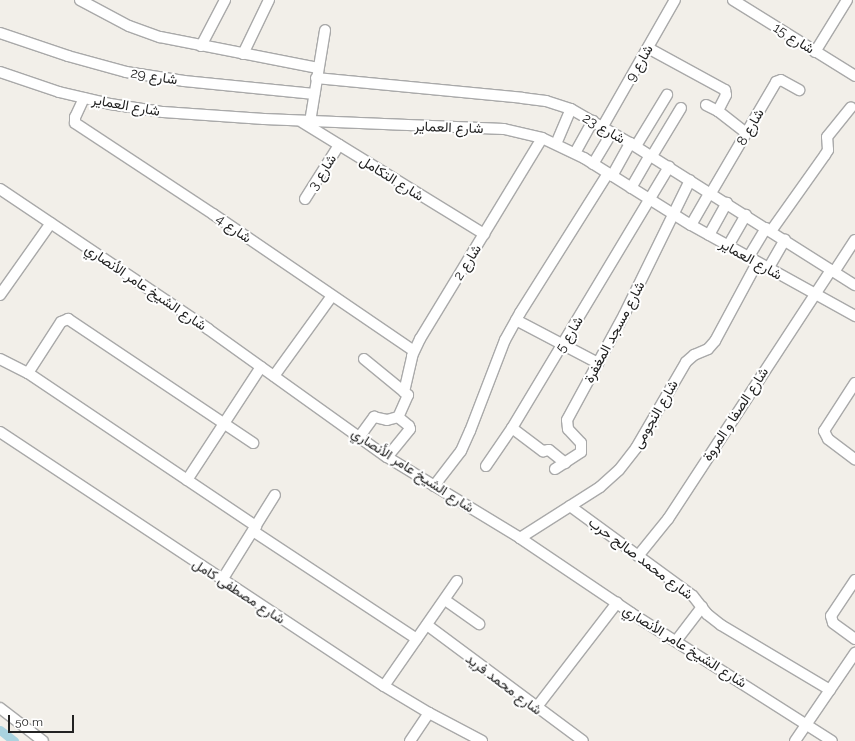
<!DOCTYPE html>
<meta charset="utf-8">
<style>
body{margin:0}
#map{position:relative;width:855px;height:741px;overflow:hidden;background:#f2efe9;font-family:Raleway,Vazirmatn,sans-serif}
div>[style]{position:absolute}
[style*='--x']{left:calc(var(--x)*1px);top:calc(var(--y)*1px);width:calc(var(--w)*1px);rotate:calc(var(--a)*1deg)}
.canal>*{height:9px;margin:-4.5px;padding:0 4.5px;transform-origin:4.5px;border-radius:4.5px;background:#aad3df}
.roads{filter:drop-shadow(1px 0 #a9a9a9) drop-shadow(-1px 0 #a9a9a9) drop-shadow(0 1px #a9a9a9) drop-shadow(0 -1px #a9a9a9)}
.minor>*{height:10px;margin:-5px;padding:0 5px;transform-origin:5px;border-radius:5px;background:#fff}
span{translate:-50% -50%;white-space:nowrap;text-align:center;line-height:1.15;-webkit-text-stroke:4px #fff;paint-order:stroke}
.street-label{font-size:14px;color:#222}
.scale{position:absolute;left:8px;top:715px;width:66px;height:18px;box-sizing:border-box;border:2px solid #222;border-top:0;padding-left:5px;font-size:12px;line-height:14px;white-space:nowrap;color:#222;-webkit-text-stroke:3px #fff;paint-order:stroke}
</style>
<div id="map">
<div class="canal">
<i style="--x:0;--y:730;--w:18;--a:38"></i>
</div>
<div class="roads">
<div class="minor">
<i style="--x:80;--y:0;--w:55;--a:28"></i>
<i style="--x:129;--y:26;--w:33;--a:20"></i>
<i style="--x:160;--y:37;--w:161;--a:11.1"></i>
<i style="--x:733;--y:0;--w:144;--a:31.9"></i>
<i style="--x:0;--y:33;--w:72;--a:18.7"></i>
<i style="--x:68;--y:56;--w:60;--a:15.4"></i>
<i style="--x:126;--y:72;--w:59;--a:8.8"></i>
<i style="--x:184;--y:81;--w:131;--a:5.7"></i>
<i style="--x:201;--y:46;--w:52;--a:-62.4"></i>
<i style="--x:648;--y:48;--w:88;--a:28.6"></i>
<i style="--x:725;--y:90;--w:5;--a:79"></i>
<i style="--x:726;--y:95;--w:18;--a:117"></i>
<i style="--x:718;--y:111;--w:36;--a:38"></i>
<i style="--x:815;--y:52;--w:61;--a:-58.4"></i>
<i style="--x:243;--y:54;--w:60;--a:-64.3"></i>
<i style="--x:0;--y:72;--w:62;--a:18.7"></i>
<i style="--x:59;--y:92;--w:52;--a:13.2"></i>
<i style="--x:110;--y:104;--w:54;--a:8.6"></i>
<i style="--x:163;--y:112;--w:101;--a:4"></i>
<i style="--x:264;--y:119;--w:240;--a:2.4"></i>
<i style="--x:504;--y:129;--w:39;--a:13"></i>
<i style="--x:542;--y:138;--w:47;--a:25.5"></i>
<i style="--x:584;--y:158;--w:126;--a:32.1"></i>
<i style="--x:691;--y:225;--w:188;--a:29"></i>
<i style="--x:316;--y:78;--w:207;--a:5.5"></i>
<i style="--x:522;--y:98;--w:24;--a:7"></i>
<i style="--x:546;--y:101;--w:26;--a:18"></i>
<i style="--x:571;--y:109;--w:68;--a:30"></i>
<i style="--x:630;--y:143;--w:266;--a:32.3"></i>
<i style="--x:84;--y:98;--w:21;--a:115"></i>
<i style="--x:75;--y:117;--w:6;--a:90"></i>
<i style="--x:75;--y:123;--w:165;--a:33.4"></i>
<i style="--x:213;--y:214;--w:243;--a:34.3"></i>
<i style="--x:706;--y:105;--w:13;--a:27"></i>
<i style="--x:302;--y:122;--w:214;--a:31.6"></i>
<i style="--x:310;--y:122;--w:93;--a:-80.7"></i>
<i style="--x:603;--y:126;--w:145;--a:-60.3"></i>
<i style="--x:556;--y:144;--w:38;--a:-67"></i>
<i style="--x:636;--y:146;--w:60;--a:-58.7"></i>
<i style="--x:575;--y:153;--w:37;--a:-61"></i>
<i style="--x:652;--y:156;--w:56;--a:-58.9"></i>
<i style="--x:593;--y:164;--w:37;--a:-59"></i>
<i style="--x:612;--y:176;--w:38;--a:-61"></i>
<i style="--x:631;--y:188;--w:38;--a:-60"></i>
<i style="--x:0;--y:189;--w:251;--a:33.9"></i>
<i style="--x:208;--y:329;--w:220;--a:35.6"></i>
<i style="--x:387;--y:457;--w:156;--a:31.3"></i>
<i style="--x:520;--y:538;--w:134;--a:34"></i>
<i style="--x:631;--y:613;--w:238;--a:32.5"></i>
<i style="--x:711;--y:193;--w:129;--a:-59.6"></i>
<i style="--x:776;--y:82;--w:5;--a:-22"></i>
<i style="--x:781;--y:80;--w:21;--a:29"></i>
<i style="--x:305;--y:199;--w:64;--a:-57.8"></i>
<i style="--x:691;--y:225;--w:38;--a:-60"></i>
<i style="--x:771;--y:231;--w:93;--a:-54.6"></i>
<i style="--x:825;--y:155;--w:6;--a:-59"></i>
<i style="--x:828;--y:150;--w:13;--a:-94"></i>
<i style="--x:827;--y:137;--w:38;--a:-51"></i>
<i style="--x:709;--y:235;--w:37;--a:-61"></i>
<i style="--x:728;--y:246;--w:36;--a:-60"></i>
<i style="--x:748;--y:258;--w:35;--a:-59"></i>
<i style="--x:768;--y:269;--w:34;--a:-60"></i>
<i style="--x:834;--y:272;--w:38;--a:-57"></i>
<i style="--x:0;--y:295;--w:88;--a:-54.7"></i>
<i style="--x:516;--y:320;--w:93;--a:27.7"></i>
<i style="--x:0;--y:359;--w:31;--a:27"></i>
<i style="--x:28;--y:373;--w:275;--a:33.9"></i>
<i style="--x:364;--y:359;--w:57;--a:39.3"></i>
<i style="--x:408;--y:395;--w:24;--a:114"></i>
<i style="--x:398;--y:417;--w:14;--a:39"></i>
<i style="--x:409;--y:426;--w:3;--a:72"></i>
<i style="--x:410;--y:429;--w:36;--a:129"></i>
<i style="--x:28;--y:373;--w:61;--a:-57.1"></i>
<i style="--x:61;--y:322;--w:8;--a:-23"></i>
<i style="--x:68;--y:319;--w:223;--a:33.8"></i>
<i style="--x:274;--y:376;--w:99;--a:-54.1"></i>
<i style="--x:855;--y:383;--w:57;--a:122.9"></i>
<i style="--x:824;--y:431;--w:9;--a:63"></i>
<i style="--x:828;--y:439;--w:34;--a:37"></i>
<i style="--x:404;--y:392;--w:37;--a:-77"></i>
<i style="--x:412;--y:356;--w:19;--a:-65"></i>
<i style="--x:420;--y:339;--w:235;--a:-58.7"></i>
<i style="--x:512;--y:428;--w:39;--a:37"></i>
<i style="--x:543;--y:451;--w:6;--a:-9"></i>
<i style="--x:549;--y:450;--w:21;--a:39"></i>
<i style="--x:0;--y:432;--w:460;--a:33.5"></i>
<i style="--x:384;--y:686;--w:52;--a:31"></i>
<i style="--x:429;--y:713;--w:60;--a:27.8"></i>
<i style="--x:360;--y:436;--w:24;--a:-54"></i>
<i style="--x:374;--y:417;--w:13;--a:13"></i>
<i style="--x:387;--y:420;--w:11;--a:-15"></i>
<i style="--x:486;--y:466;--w:46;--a:-55.6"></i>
<i style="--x:512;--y:428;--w:305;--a:-59"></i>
<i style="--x:555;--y:469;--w:31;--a:-33"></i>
<i style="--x:581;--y:452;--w:9;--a:-90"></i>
<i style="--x:581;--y:443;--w:19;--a:-133"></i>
<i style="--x:568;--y:429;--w:9;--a:-96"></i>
<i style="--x:567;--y:420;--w:119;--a:-61.5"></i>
<i style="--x:624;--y:315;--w:150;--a:-63.9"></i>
<i style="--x:187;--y:480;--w:135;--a:-56.8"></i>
<i style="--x:434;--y:486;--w:44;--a:-52.4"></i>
<i style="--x:461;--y:451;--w:22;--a:-66"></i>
<i style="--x:470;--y:431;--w:97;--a:-69"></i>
<i style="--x:505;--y:340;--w:31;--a:-61"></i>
<i style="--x:520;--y:313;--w:165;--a:-57.8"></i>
<i style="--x:570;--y:506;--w:152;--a:36.2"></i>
<i style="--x:693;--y:596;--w:23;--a:52"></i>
<i style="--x:707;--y:614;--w:18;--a:38"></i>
<i style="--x:721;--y:625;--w:127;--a:30.8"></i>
<i style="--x:253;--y:531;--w:196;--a:33.4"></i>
<i style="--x:520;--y:538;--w:95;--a:-32.5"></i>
<i style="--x:600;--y:487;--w:25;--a:-42"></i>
<i style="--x:619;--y:470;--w:28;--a:-52"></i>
<i style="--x:636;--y:448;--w:99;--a:-59.8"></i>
<i style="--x:686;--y:362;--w:11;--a:-41"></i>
<i style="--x:694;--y:355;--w:15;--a:-23"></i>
<i style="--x:708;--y:349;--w:11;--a:-49"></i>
<i style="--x:715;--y:341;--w:89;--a:-61.7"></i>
<i style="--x:638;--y:556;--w:48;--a:-51"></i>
<i style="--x:668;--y:519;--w:298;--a:-56.8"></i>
<i style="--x:222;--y:580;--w:100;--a:-58.1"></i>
<i style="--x:855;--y:580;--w:43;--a:123.7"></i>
<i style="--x:831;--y:616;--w:7;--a:74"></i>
<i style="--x:833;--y:623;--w:27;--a:36"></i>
<i style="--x:445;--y:600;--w:42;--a:35.2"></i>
<i style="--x:427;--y:625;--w:194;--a:36.6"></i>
<i style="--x:676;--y:641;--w:43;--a:-52.6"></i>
<i style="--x:384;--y:686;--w:128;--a:-55.2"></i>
<i style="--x:0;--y:708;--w:54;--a:37.5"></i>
<i style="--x:536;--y:708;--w:133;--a:-52.4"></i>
<i style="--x:410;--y:741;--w:34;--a:-56"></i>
<i style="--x:795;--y:741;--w:107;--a:-55.7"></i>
</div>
</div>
<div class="street-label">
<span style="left:794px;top:38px;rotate:32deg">شارع 15</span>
<span style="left:639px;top:63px;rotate:-60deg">شارع 9</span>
<span style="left:154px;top:76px;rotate:9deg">شارع 29</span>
<span style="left:126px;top:105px;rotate:10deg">شارع العماير</span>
<span style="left:449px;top:127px;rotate:2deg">شارع العماير</span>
<span style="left:750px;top:127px;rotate:-60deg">شارع 8</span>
<span style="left:604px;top:128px;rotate:30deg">شارع 23</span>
<span style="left:322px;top:172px;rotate:-57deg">شارع 3</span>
<span style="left:392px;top:178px;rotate:32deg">شارع التكامل</span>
<span style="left:234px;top:228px;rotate:35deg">شارع 4</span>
<span style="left:751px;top:259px;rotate:29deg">شارع العماير</span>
<span style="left:467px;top:262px;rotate:-58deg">شارع 2</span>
<span style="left:146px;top:287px;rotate:34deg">شارع الشيخ عامر الأنصاري</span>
<span style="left:614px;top:332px;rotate:-62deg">شارع مسجد المغفرة</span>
<span style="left:569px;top:334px;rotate:-59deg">شارع 5</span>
<span style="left:655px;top:414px;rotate:-60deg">شارع النجومى</span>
<span style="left:735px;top:414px;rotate:-57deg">شارع الصفا و المروة</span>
<span style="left:413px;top:470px;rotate:33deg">شارع الشيخ عامر الأنصاري</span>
<span style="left:641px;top:558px;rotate:37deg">شارع محمد صالح حرب</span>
<span style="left:239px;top:591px;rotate:33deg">شارع مصطفى كامل</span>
<span style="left:685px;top:646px;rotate:32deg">شارع الشيخ عامر الأنصاري</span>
<span style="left:504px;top:684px;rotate:37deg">شارع محمد فريد</span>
</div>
<div class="scale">50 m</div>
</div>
